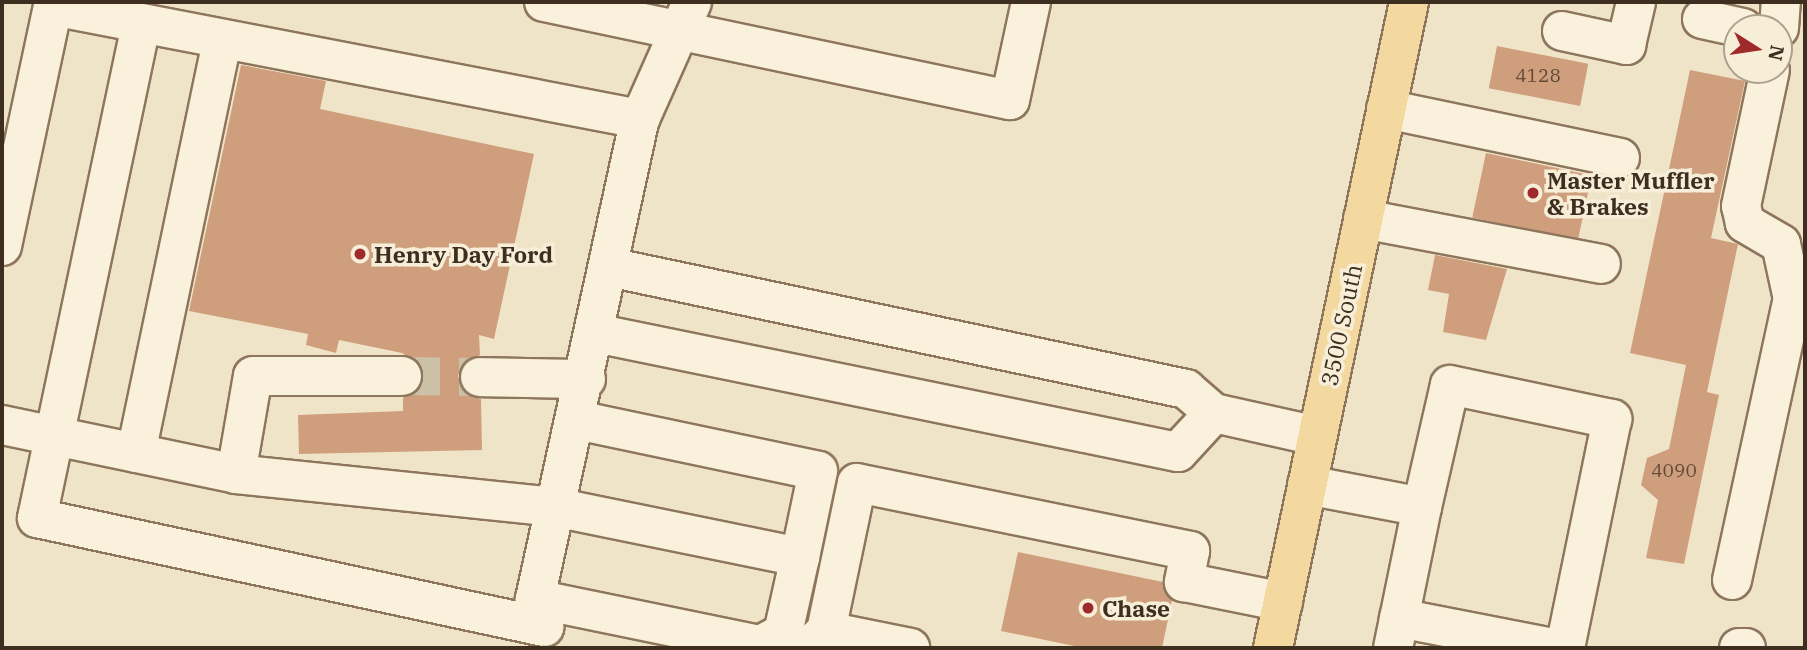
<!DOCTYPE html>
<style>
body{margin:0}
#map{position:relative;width:1807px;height:650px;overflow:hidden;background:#f0e4c8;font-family:"IBM Plex Serif",serif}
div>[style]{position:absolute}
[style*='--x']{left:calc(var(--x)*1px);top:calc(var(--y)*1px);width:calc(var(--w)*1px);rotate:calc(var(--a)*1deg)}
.building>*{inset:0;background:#cf9f7d;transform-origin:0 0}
.minor-tunnel>*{height:38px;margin-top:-19px;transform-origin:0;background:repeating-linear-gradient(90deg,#ccc0a6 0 38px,transparent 0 57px)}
.roads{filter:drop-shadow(2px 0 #8d765c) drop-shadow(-2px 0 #8d765c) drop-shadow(0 2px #8d765c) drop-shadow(0 -2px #8d765c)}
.minor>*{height:38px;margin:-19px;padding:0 19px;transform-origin:19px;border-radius:19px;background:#faf1dc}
.major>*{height:38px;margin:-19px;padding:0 19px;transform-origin:19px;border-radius:19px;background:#f3d9a0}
.dots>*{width:19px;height:19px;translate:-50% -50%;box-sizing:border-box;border:4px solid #f7eed8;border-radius:50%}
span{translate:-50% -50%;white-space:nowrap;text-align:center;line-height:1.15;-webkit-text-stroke:7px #f7eed8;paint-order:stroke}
.number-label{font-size:19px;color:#624a37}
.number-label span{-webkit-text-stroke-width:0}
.poi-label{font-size:23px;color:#3d2e20;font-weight:700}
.left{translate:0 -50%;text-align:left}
.street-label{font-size:23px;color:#3d2e20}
.frame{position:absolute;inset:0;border:4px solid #3d2e20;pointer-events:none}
.north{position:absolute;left:1723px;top:14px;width:70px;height:70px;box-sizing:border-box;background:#f7eed8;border:2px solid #ada18e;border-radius:50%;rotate:102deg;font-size:19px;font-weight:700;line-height:28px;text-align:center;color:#3d2e20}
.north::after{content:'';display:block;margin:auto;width:24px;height:32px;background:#9e2a2b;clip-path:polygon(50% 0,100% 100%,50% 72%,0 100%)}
</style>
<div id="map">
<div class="building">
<i style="left:1497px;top:46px;width:93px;height:43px;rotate:11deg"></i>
<i style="clip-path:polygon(241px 65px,326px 81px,320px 109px,534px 154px,494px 339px,479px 335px,480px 355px,462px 365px,458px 376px,468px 395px,481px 399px,482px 450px,299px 454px,298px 415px,403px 411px,403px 398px,421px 386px,421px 365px,402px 353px,339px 340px,336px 353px,306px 345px,308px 334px,189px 311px)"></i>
<i style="clip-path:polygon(1690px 70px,1745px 81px,1711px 238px,1738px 244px,1707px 392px,1719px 395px,1684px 564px,1646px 558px,1658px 500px,1641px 485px,1647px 458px,1669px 449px,1686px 365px,1630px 353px)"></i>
<i style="left:1486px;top:153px;width:108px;height:66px;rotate:12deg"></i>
<i style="clip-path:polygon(1435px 255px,1507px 269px,1486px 340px,1443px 332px,1449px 294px,1428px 290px)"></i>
<i style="clip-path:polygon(1018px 552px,1163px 582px,1172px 600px,1162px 648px,1084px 648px,1001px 631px)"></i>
</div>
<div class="minor-tunnel">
<i style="--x:402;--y:376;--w:78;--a:0.7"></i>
</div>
<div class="roads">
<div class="minor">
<i style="--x:544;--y:2;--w:476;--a:11.9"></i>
<i style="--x:1010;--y:100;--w:100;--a:-77.9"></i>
<i style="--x:53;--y:6;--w:598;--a:10.9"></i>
<i style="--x:1702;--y:19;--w:42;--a:12.4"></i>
<i style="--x:141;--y:25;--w:504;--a:101.91"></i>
<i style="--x:37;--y:518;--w:519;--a:12.13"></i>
<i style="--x:1779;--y:28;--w:26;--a:-86"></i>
<i style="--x:1562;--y:31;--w:66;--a:12.3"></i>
<i style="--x:1626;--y:45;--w:44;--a:-76.9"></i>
<i style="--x:1386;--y:109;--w:239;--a:11.8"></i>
<i style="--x:1363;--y:219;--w:242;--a:10.7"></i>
<i style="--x:2;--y:246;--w:249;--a:-78"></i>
<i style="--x:609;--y:267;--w:590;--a:11.94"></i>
<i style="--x:1186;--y:389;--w:37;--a:41"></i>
<i style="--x:1214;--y:413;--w:106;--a:12.6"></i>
<i style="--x:595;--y:333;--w:595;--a:11.54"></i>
<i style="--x:1178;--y:452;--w:53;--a:-47.3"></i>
<i style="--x:480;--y:377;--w:106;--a:1.1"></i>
<i style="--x:577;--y:420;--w:246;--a:11.9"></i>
<i style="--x:818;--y:471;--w:88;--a:101.8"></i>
<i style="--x:2;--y:425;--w:239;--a:11.8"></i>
<i style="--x:236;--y:474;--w:320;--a:5.9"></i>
<i style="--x:554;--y:507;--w:251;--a:11.5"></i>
<i style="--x:800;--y:557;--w:78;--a:102.6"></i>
<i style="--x:783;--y:633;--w:26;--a:152"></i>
<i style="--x:760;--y:645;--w:230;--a:-168.4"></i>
<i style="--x:136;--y:453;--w:421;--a:-78.2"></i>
<i style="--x:236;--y:474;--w:99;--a:-80.2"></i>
<i style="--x:253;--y:376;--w:149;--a:0"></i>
<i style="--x:1307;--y:485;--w:117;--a:10.8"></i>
<i style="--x:1422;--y:507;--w:144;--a:101.6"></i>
<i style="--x:1422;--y:507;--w:125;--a:-77.1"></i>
<i style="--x:1450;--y:385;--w:166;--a:11.9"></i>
<i style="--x:1612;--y:419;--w:234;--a:101.6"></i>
<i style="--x:1732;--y:580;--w:288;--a:-77.8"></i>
<i style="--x:1793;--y:299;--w:56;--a:-102.3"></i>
<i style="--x:1781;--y:244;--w:42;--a:-149.7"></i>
<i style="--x:1745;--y:223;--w:17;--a:-103"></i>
<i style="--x:1741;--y:206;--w:139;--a:-78"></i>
<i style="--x:1399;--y:618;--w:157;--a:11"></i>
<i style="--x:543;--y:622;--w:24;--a:-109"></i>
<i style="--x:535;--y:599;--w:491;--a:-77.7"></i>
<i style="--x:640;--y:119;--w:128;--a:-66"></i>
<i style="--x:826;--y:631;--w:86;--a:11.4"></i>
<i style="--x:808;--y:648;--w:25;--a:-43"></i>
<i style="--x:826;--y:631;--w:151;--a:-78.2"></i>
<i style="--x:857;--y:483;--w:340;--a:11.5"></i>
<i style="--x:1190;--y:551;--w:32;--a:101"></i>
<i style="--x:1184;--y:582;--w:101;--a:11.4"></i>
<i style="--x:1739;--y:648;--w:7;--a:0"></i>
</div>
<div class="major">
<i style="--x:1273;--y:648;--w:660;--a:-78.11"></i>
</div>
</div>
<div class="dots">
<i style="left:1533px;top:193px;background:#9e2a2b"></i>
<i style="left:360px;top:254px;background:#9e2a2b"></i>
<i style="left:1088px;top:608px;background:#9e2a2b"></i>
</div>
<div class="number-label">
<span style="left:1538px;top:76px">4128</span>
<span style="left:1674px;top:471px">4090</span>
</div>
<div class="poi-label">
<span class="left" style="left:1547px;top:193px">Master Muffler<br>&amp; Brakes</span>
<span class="left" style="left:374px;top:254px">Henry Day Ford</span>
<span class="left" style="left:1102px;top:608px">Chase</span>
</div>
<div class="street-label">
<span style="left:1341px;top:325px;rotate:-78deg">3500 South</span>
</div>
<div class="frame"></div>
<div class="north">N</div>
</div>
